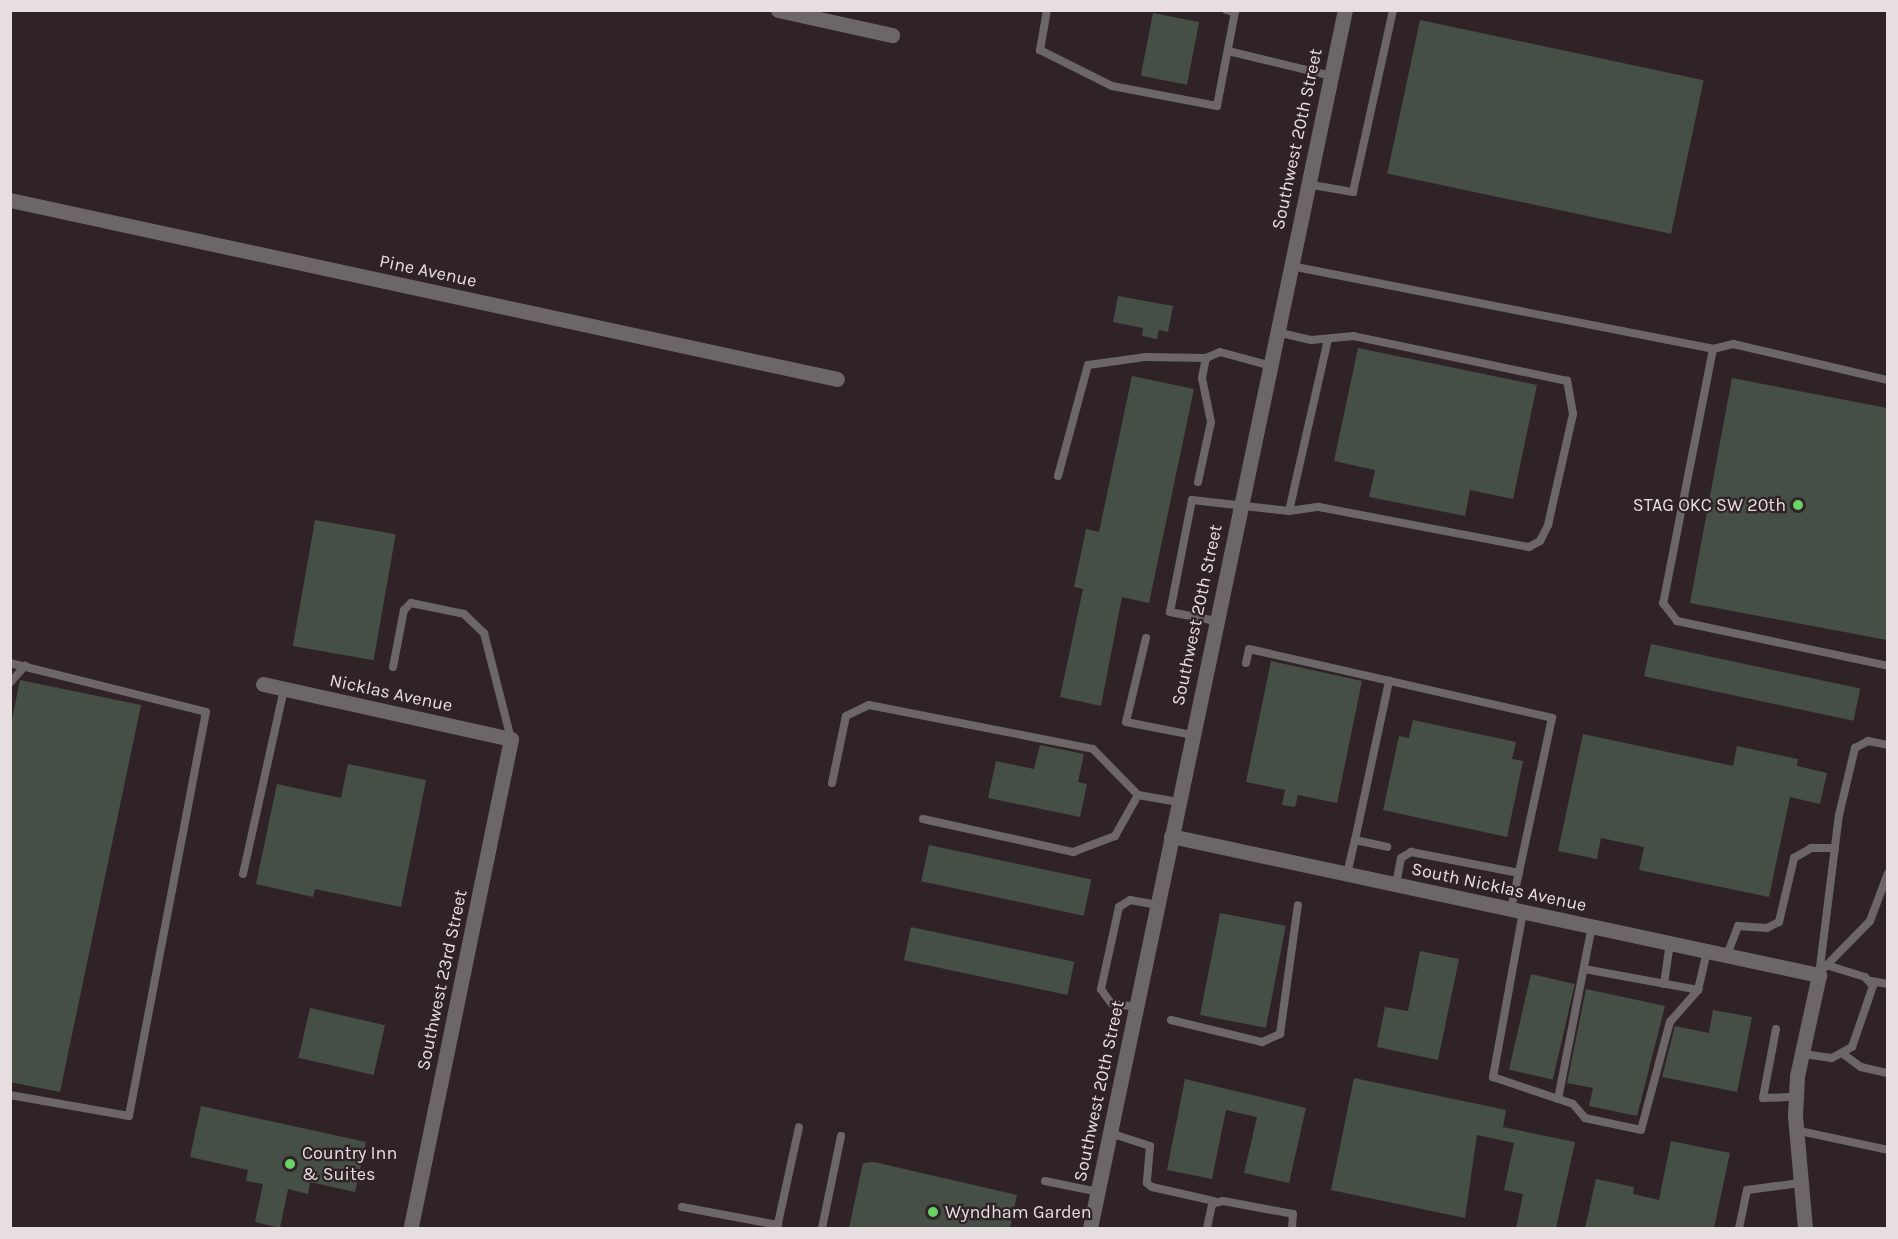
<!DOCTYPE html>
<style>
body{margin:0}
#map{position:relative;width:1898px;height:1239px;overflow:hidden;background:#302328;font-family:Karla,sans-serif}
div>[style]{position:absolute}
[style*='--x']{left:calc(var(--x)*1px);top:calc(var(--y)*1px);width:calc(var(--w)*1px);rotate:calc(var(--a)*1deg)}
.building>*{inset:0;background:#464f45;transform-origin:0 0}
.service>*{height:8px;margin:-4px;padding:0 4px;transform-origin:4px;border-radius:4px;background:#6d6669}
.minor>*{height:15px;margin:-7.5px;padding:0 7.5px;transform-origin:7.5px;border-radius:7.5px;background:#6d6669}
.dots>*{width:16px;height:16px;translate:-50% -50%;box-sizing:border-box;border:3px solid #302328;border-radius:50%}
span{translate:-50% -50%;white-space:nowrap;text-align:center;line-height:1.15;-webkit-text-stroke:4.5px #302328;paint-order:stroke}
.street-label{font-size:18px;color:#e6dee1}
.poi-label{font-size:18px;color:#e6dee1}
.right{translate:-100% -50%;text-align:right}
.left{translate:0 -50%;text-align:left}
.frame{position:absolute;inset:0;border:12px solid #e6dee1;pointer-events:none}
</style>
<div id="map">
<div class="building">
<i style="left:1153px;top:13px;width:47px;height:64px;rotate:11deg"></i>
<i style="left:1420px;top:20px;width:290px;height:157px;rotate:12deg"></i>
<i style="clip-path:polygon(1118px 296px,1173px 306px,1168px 332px,1159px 330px,1157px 339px,1142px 336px,1143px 328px,1113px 322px)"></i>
<i style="clip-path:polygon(1358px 348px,1537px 385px,1513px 499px,1470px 490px,1465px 516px,1369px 497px,1375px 470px,1334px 461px)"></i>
<i style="clip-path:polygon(1132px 376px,1194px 389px,1149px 603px,1122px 597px,1101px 706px,1060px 697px,1083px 589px,1074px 587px,1086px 529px,1099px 532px)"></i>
<i style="clip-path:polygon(1732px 378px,1887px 408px,1887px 640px,1690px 603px)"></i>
<i style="left:315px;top:520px;width:82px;height:128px;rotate:10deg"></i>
<i style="left:1651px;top:644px;width:214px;height:33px;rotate:12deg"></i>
<i style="clip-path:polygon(1271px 661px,1362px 681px,1337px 803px,1298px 795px,1295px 807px,1282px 805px,1285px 790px,1246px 782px)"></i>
<i style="clip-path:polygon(20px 680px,141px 705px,60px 1092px,10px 1082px,10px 729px)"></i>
<i style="clip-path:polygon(1413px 720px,1516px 742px,1512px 759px,1523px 761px,1507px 837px,1383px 810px,1399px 736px,1409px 738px)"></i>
<i style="clip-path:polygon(1583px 734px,1733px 766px,1737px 746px,1798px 759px,1797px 766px,1827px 773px,1820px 804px,1790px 797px,1769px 897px,1639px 870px,1644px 847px,1601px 838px,1597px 859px,1558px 851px)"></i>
<i style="clip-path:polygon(1040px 745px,1084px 754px,1078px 782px,1087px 784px,1080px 817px,988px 798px,996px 761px,1034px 769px)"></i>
<i style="clip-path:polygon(348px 764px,426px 780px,401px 907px,315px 889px,313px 897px,256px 884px,277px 784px,341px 798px)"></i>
<i style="left:929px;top:845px;width:166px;height:37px;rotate:12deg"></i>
<i style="left:1220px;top:913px;width:67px;height:104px;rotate:11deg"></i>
<i style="left:911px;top:927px;width:167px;height:34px;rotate:12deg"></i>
<i style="clip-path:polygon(1420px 951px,1459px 959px,1438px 1060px,1377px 1047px,1385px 1007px,1408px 1011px)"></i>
<i style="left:1531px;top:974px;width:45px;height:98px;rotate:13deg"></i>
<i style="clip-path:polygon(1586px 989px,1665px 1006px,1637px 1116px,1589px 1106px,1593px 1088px,1567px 1083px)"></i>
<i style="left:310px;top:1008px;width:77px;height:51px;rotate:13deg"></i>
<i style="clip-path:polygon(1713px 1010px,1752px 1017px,1737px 1092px,1662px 1077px,1675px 1026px,1709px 1033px)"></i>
<i style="clip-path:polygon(1354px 1078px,1506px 1110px,1503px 1127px,1575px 1142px,1556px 1228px,1516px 1228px,1523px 1194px,1504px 1190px,1514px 1143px,1477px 1135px,1465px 1218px,1331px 1190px)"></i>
<i style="clip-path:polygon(1185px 1079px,1306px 1108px,1289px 1183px,1244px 1173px,1257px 1117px,1226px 1110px,1212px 1179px,1167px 1170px)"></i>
<i style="clip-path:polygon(201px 1106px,366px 1142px,355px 1192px,310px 1182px,308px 1194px,288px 1189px,280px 1228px,255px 1222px,263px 1184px,246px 1181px,248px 1170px,190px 1157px)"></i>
<i style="clip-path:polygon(1671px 1141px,1730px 1153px,1714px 1228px,1585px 1228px,1596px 1179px,1634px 1187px,1633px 1194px,1659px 1200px)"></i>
<i style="clip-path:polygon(874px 1162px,1017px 1195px,1010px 1228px,849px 1228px,863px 1163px)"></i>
</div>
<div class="service">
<i style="--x:1047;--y:10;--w:41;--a:99.9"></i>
<i style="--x:1040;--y:50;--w:80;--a:26.6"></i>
<i style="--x:1112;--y:86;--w:107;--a:10.8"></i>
<i style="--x:1217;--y:106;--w:96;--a:-79.2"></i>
<i style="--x:1235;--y:12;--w:9;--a:-167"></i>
<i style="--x:1228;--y:51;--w:106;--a:13.6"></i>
<i style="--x:1307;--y:184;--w:47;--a:9.9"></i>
<i style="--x:1353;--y:192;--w:186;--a:-77.6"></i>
<i style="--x:1291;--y:266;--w:430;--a:11.1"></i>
<i style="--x:1713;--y:349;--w:21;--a:-14"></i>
<i style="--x:1733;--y:344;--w:159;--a:13.1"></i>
<i style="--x:1713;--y:349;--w:259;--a:101.1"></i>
<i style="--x:1663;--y:603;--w:23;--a:52"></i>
<i style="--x:1677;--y:621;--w:216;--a:12"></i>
<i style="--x:1058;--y:476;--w:115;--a:-74.9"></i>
<i style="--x:1088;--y:365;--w:59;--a:-7.9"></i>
<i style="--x:1146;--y:357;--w:60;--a:1"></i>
<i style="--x:1198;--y:482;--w:61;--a:-77.8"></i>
<i style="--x:1211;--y:422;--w:45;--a:-101.6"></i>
<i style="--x:1202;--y:378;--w:20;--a:-79"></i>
<i style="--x:1206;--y:358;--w:15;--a:-23"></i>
<i style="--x:1220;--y:352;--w:50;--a:15.2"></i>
<i style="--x:1289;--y:511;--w:176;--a:-77.2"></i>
<i style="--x:1216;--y:621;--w:47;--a:-168.9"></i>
<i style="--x:1170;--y:612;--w:114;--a:-78.9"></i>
<i style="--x:1192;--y:500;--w:98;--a:6.5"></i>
<i style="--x:1289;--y:511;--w:30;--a:-8"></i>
<i style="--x:1319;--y:507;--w:214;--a:10.8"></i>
<i style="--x:1529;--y:547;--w:13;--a:-29"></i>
<i style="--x:1540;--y:541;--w:18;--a:-63"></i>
<i style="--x:1548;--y:525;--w:114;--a:-77.3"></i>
<i style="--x:1573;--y:414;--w:34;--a:-100"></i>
<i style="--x:1567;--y:381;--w:218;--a:-168.1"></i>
<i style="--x:1354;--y:336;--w:43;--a:174.7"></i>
<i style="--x:1311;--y:340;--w:35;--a:-167"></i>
<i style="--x:1146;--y:638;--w:86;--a:103.4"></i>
<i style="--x:1126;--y:722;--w:67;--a:11.1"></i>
<i style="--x:10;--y:663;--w:202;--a:14"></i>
<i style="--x:206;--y:712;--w:411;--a:100.8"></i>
<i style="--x:129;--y:1116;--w:121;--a:-170"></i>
<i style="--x:1246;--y:663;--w:14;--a:-78"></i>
<i style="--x:1249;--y:649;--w:311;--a:12.8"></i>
<i style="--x:1552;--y:718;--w:195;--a:102.1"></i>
<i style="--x:393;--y:667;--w:58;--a:-79.1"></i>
<i style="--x:404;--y:610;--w:10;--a:-45"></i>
<i style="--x:411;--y:603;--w:54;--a:11.7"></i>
<i style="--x:464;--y:614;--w:28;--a:44"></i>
<i style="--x:484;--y:633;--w:109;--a:75.7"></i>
<i style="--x:10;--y:683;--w:23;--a:-49"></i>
<i style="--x:832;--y:783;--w:68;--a:-78.2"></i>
<i style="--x:846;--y:716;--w:25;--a:-26"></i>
<i style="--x:869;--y:705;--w:228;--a:11.1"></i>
<i style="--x:1093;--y:749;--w:64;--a:45.6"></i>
<i style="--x:1138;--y:795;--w:41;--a:9.9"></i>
<i style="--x:923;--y:819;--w:154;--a:12.4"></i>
<i style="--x:1073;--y:852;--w:45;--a:-20.9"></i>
<i style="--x:1115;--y:836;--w:47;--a:-60.7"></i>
<i style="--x:1355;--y:840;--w:163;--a:-77.9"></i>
<i style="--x:243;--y:874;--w:189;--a:-77.5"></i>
<i style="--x:1347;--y:874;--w:35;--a:-77"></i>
<i style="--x:1355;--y:840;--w:33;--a:12"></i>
<i style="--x:1396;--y:884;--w:26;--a:-79"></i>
<i style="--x:1401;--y:858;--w:12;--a:-31"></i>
<i style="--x:1411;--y:852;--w:110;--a:11"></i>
<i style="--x:1523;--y:912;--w:168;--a:100.3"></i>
<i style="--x:1493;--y:1077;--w:84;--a:18.6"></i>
<i style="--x:1573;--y:1104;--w:18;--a:49"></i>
<i style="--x:1585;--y:1118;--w:57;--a:12.1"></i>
<i style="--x:1641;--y:1130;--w:112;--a:-75"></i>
<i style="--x:1670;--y:1022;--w:43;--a:-48.8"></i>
<i style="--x:1698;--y:990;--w:40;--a:-77"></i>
<i style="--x:1727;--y:955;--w:31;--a:-69"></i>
<i style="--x:1738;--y:926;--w:29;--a:4"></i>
<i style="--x:1767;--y:928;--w:13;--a:-27"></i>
<i style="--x:1779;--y:922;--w:66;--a:-76.8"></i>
<i style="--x:1794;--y:858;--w:20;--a:-30"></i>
<i style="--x:1811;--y:848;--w:24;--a:0"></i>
<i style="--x:1584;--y:969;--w:116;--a:10.4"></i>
<i style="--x:1823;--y:969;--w:67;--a:-45.6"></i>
<i style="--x:1870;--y:921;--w:51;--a:-69.4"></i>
<i style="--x:1819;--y:975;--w:161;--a:-82.9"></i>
<i style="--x:1839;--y:815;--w:69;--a:-76.6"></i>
<i style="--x:1855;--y:748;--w:15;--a:-28"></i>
<i style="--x:1868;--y:741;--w:20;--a:11"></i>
<i style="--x:1871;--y:981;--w:17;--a:10"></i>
<i style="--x:1664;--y:984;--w:41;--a:-81.7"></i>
<i style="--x:1136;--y:1007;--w:25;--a:-171"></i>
<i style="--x:1111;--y:1003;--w:17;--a:-126"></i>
<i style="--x:1101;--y:989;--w:84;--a:-77.6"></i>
<i style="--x:1119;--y:907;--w:13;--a:-32"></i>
<i style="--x:1130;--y:900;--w:27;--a:10"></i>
<i style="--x:1171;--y:1020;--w:94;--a:13.6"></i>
<i style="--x:1262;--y:1042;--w:20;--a:-24"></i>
<i style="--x:1280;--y:1034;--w:130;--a:-82.1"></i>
<i style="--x:1776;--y:1029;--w:70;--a:100.7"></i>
<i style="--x:1763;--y:1098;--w:33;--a:-2"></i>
<i style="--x:1803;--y:1054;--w:29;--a:8"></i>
<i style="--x:1832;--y:1058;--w:23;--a:-29"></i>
<i style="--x:1852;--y:1047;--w:65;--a:-71"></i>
<i style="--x:1873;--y:986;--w:12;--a:-132"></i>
<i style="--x:1865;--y:977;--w:41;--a:-162.9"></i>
<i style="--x:1843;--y:1054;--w:22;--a:36"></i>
<i style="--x:1861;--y:1067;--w:28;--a:13"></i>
<i style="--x:1558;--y:1099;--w:176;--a:-78.9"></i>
<i style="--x:1795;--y:1130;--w:95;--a:12.1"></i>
<i style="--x:1110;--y:1133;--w:42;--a:18"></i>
<i style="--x:1150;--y:1146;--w:37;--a:95"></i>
<i style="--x:1147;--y:1183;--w:6;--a:39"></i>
<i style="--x:1152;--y:1187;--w:64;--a:12.7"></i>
<i style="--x:1045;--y:1181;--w:54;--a:11.7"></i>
<i style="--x:682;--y:1207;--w:98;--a:10.6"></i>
<i style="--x:777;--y:1228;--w:103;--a:-77.7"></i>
<i style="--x:822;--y:1228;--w:94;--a:-78.3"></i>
<i style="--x:1207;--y:1228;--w:25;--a:-78"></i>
<i style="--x:1212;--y:1204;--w:11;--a:-15"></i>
<i style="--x:1223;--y:1201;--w:71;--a:10.5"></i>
<i style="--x:1293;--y:1214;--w:14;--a:94"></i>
<i style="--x:1739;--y:1228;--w:39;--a:-78"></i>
<i style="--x:1747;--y:1190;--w:53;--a:-7.5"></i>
</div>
<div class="minor">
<i style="--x:778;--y:10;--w:117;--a:12.4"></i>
<i style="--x:10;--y:200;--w:846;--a:12.21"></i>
<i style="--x:263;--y:684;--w:254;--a:12.5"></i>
<i style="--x:511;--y:739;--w:499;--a:101.6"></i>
<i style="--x:1171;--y:836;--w:663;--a:12.11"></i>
<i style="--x:1819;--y:975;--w:103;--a:102.3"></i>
<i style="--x:1797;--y:1076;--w:40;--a:92.9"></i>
<i style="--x:1795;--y:1116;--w:112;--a:84.9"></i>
<i style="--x:1090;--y:1228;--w:1244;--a:-78.18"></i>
</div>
<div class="dots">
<i style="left:1798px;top:505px;background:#69d464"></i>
<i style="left:290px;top:1164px;background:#69d464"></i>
<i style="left:933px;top:1212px;background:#69d464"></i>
</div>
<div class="street-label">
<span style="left:1297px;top:139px;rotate:-78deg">Southwest 20th Street</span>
<span style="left:428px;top:271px;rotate:12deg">Pine Avenue</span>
<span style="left:1197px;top:615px;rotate:-78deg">Southwest 20th Street</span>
<span style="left:391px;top:693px;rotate:12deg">Nicklas Avenue</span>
<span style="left:1499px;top:887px;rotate:12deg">South Nicklas Avenue</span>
<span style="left:442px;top:980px;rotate:-78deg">Southwest 23rd Street</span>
<span style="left:1099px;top:1091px;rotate:-78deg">Southwest 20th Street</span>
</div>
<div class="poi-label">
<span class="right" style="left:1786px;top:505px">STAG OKC SW 20th</span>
<span class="left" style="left:302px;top:1164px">Country Inn<br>&amp; Suites</span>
<span class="left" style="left:945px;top:1212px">Wyndham Garden</span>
</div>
<div class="frame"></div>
</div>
